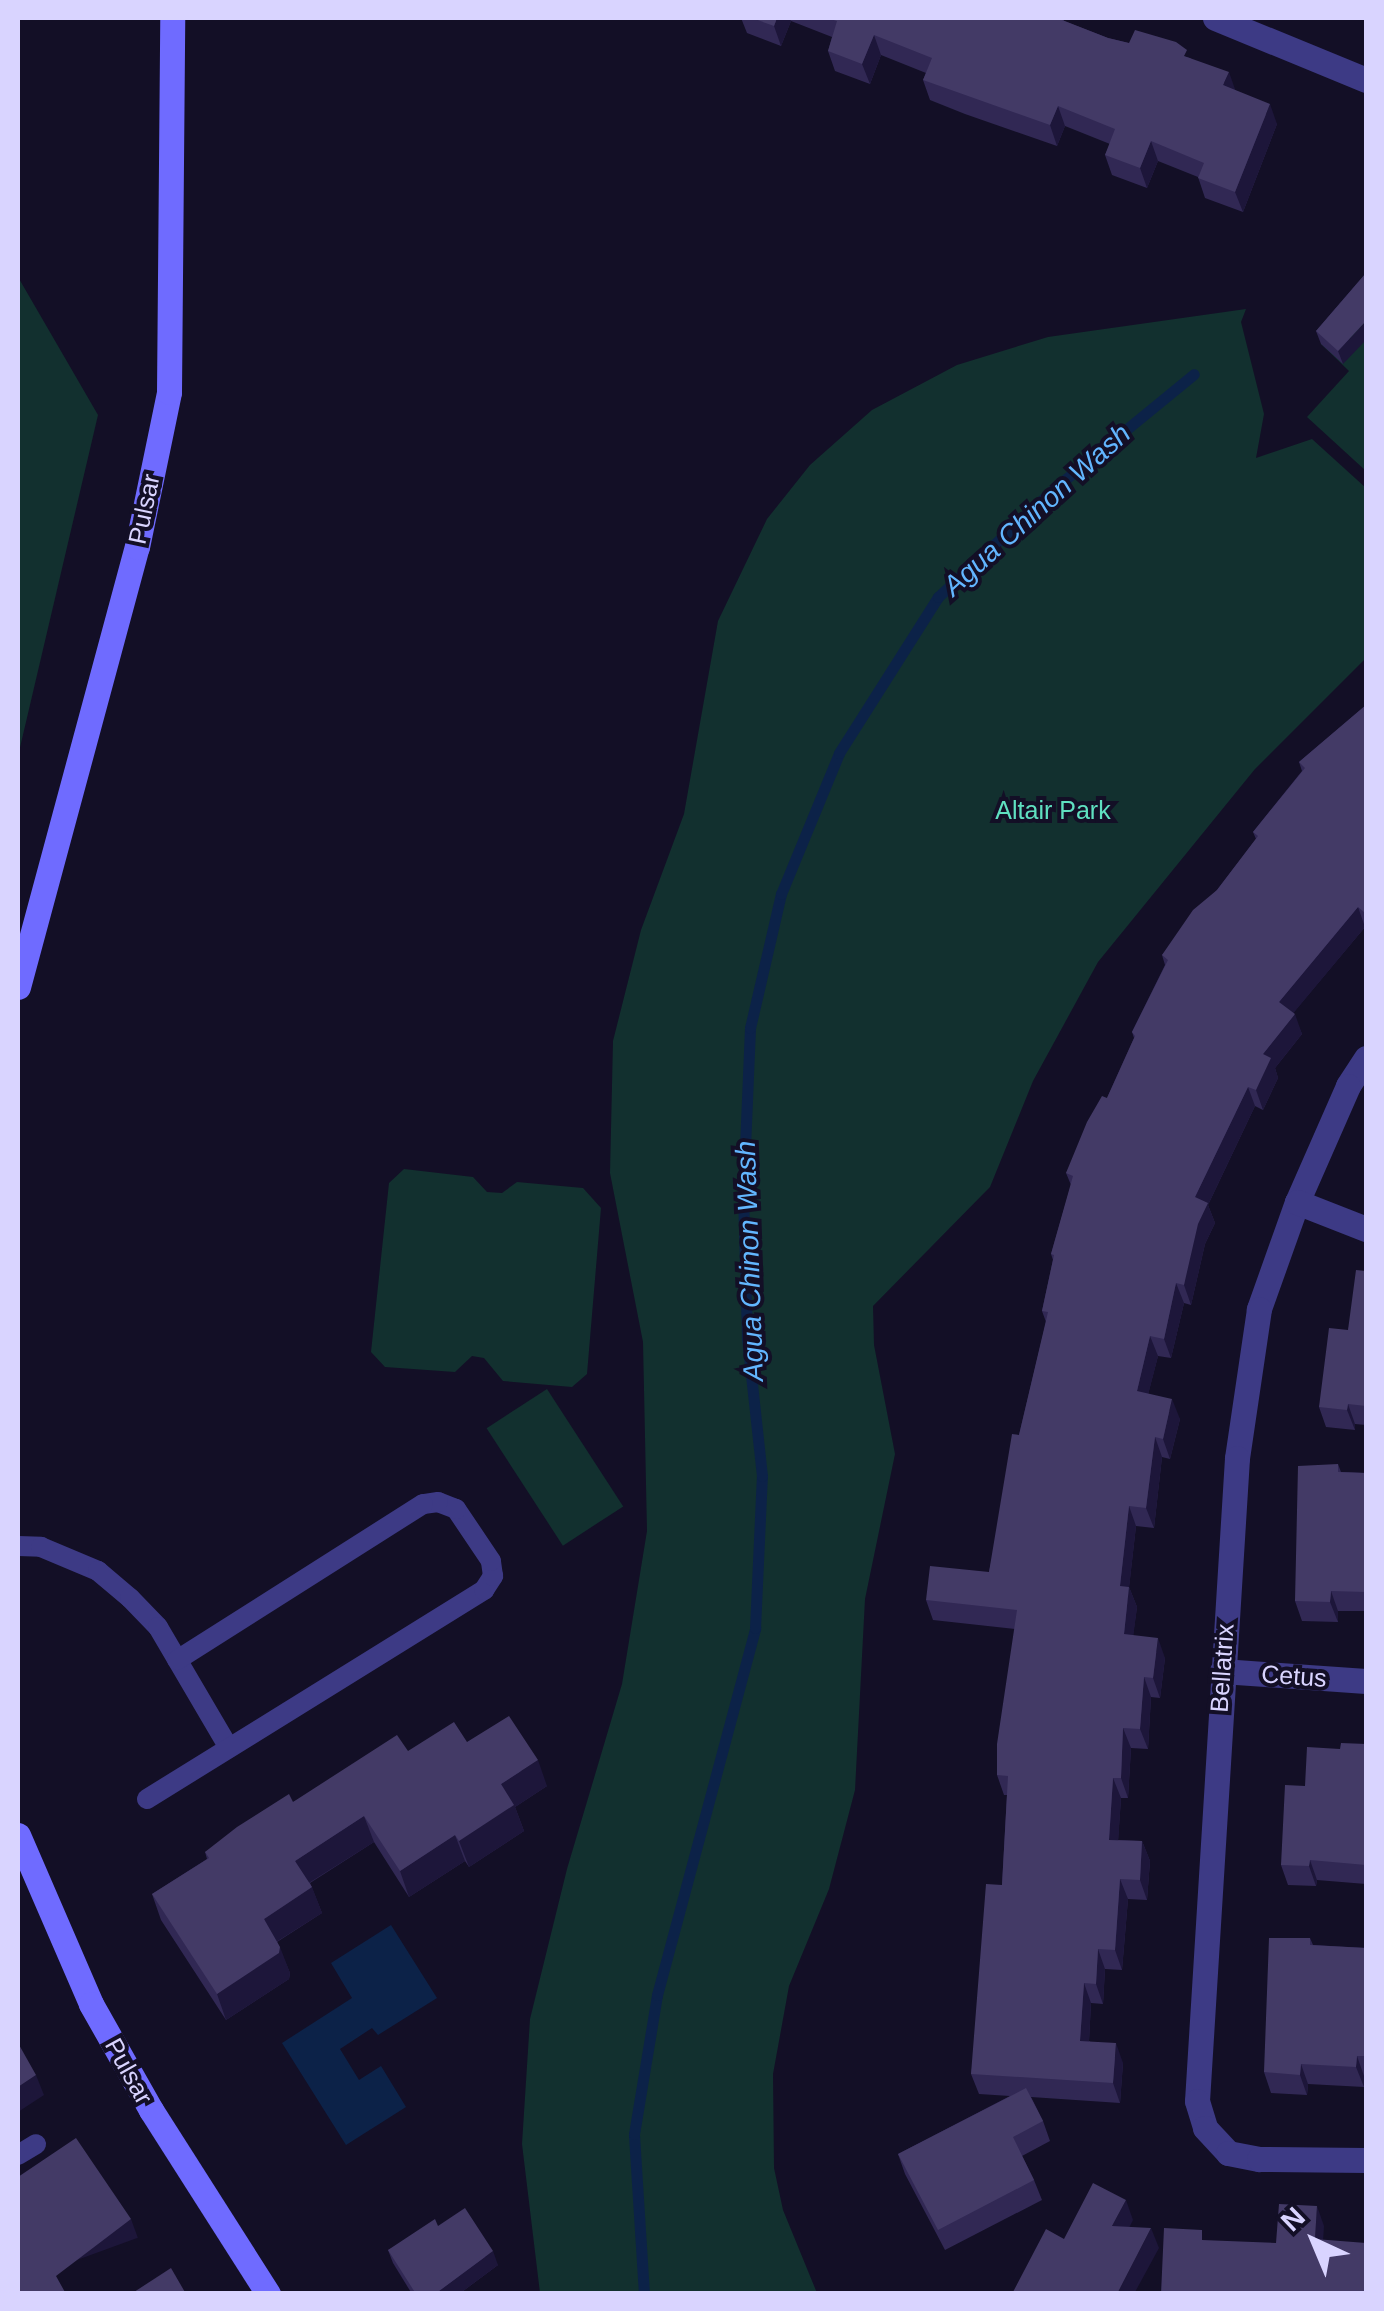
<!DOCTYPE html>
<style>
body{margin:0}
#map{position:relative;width:1384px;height:2311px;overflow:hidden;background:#130f26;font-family:Helvetica,sans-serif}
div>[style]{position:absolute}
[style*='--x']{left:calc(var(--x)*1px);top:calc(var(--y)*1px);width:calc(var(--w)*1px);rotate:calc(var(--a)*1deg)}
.green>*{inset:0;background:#12302f;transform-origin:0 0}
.water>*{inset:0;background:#0c2248}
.stream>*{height:11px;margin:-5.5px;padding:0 5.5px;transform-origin:5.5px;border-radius:5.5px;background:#0c2248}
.lane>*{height:20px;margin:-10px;padding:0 10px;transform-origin:10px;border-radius:10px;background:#3d3a85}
.street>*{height:25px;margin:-12.5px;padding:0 12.5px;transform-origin:12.5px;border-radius:12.5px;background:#3d3a85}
.secondary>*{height:25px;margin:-12.5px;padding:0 12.5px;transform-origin:12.5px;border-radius:12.5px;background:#6f6bff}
.wall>*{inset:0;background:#312854}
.shaded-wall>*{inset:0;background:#1d163a;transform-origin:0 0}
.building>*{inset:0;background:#433a66}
span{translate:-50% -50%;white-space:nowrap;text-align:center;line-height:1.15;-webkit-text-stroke:8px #130f26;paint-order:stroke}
.street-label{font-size:25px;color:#d9d4ff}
.park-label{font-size:25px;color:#5fe0c0}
.water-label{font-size:28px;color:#62b6ff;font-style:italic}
.frame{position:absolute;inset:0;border:20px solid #d9d4ff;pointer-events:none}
.north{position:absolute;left:1264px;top:2191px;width:100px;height:100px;-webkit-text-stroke:8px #130f26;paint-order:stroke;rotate:316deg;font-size:28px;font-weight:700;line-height:40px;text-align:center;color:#d9d4ff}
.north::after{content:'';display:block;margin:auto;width:35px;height:45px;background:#d9d4ff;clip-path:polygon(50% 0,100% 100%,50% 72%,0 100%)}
</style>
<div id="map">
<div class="green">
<i style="clip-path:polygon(18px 277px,98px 415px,18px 756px)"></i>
<i style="clip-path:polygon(1366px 291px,1366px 471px,1307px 417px,1349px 371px,1321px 344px)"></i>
<i style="clip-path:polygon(1246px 309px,1241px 322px,1264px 414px,1256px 458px,1312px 439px,1366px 488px,1366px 658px,1255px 769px,1098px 962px,1033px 1081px,990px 1187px,873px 1306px,874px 1345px,895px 1454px,865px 1599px,855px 1790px,829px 1889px,789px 1986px,773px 2074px,774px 2168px,783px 2210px,817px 2293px,540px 2293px,522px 2144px,530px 2019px,567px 1869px,622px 1684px,647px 1531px,643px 1342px,610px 1173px,613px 1041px,641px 930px,684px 814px,718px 621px,767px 519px,810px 465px,872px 410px,957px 365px,1048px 337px)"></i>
<i style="clip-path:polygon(404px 1169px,473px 1177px,487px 1192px,502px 1193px,517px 1182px,583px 1188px,601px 1208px,587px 1374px,572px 1387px,503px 1381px,484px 1358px,472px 1356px,455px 1372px,385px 1367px,371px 1352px,389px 1183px)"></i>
<i style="left:547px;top:1389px;width:140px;height:72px;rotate:57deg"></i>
</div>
<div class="water">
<i style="clip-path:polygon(391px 1925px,437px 1998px,378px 2035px,372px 2028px,340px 2049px,359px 2080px,381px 2066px,406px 2107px,346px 2145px,282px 2043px,352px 1998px,331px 1963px)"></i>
</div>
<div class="stream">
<i style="--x:644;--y:2294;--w:160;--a:-93.6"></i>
<i style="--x:634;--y:2134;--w:141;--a:-80.6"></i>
<i style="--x:657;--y:1995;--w:380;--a:-75"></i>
<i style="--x:755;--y:1628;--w:152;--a:-87.4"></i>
<i style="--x:762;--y:1476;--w:140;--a:-96.2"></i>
<i style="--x:747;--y:1337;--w:142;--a:-91.6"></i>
<i style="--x:743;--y:1195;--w:167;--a:-87.6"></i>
<i style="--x:750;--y:1028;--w:138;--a:-77"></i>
<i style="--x:781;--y:894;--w:152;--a:-67.6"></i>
<i style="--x:839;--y:753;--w:185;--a:-57.6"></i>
<i style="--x:938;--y:597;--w:161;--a:-43"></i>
<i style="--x:1056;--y:487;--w:178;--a:-39.3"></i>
</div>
<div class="lane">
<i style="--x:18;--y:1546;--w:23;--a:2"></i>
<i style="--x:41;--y:1547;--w:62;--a:22.8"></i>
<i style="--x:98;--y:1571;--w:42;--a:40.2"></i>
<i style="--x:130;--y:1598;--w:40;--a:46"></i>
<i style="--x:158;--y:1627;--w:140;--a:59.6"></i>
<i style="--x:147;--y:1799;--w:397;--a:-31.8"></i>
<i style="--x:484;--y:1590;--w:17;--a:-57"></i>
<i style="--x:493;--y:1576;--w:15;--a:-98"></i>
<i style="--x:491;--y:1561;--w:63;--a:-123.9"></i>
<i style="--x:456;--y:1509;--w:19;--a:-159"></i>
<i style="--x:438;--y:1502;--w:15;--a:172"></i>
<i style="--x:423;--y:1504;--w:291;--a:147.6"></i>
<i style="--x:18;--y:2155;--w:21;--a:-31"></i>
</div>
<div class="street">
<i style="--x:1215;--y:18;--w:163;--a:22.3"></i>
<i style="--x:1366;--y:1058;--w:33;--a:123"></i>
<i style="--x:1348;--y:1086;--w:127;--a:113.7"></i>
<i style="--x:1297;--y:1202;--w:114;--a:109.6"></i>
<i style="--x:1259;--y:1309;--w:151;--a:98.4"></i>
<i style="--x:1237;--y:1458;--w:644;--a:93.56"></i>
<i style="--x:1197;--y:2101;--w:28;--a:73"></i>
<i style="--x:1205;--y:2128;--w:34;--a:47"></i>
<i style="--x:1228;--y:2153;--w:32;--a:11"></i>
<i style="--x:1259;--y:2159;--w:107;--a:0.5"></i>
<i style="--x:1297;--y:1202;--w:74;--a:21.4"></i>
<i style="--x:1222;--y:1671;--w:144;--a:4"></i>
</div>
<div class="secondary">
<i style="--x:18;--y:987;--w:456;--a:-74.9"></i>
<i style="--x:137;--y:547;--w:158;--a:-78.3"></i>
<i style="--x:169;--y:392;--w:374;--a:-89.5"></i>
<i style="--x:18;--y:1835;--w:184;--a:66.6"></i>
<i style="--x:91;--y:2004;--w:122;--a:60.5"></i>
<i style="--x:151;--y:2110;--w:218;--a:57.5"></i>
</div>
<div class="wall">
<i style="clip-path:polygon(741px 18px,1063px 18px,1064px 21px,1108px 38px,1190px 58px,1235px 90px,1277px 124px,1243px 212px,1205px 198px,1198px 177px,1158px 161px,1147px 188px,1112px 175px,1105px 155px,1110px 144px,1065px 126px,1057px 146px,965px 114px,930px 100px,923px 80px,926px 73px,881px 55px,870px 84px,835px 71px,828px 51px,832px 37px,791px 21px,781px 46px,747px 33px)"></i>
<i style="clip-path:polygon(1366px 273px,1343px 364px,1321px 344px,1316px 331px)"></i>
<i style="clip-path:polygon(1366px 705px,1366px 928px,1365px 927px,1293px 1013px,1302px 1034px,1275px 1068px,1278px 1078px,1263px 1110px,1255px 1106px,1208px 1205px,1215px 1223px,1205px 1244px,1191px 1305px,1184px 1303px,1171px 1358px,1158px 1356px,1148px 1394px,1180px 1419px,1170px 1459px,1162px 1457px,1154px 1528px,1136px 1526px,1129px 1587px,1137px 1607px,1133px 1635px,1165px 1658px,1160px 1698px,1151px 1697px,1148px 1749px,1131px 1748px,1128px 1798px,1121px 1798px,1118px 1840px,1142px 1841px,1150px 1861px,1147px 1900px,1128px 1899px,1122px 1970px,1105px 1969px,1103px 2004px,1091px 2003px,1089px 2041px,1123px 2063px,1120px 2103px,1031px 2097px,1043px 2121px,1050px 2141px,1022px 2156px,1034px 2180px,1042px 2200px,945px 2250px,905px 2174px,898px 2154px,1010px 2096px,979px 2094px,971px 2074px,1002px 1885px,1007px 1795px,1004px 1795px,997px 1775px,1015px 1629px,933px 1620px,926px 1600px,989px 1572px,1019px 1435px,1046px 1322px,1042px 1311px,1053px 1260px,1051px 1254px,1071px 1185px,1066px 1173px,1107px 1098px,1134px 1038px,1132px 1032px,1165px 965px,1162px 955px,1217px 890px,1256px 839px,1253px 832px,1302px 771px,1299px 762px)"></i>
<i style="clip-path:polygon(1366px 1271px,1366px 1425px,1355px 1424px,1355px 1430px,1326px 1427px,1319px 1407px,1348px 1330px)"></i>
<i style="clip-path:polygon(1338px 1464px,1341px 1472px,1366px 1473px,1366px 1611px,1338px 1611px,1338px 1622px,1302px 1621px,1295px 1601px)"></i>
<i style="clip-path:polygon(467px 1742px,547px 1786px,515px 1807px,524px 1831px,469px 1867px,465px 1861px,409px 1897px,374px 1842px,310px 1883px,322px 1913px,277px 1942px,290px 1973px,289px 1979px,226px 2020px,161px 1920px,152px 1894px,207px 1859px,205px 1852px,293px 1802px,408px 1751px)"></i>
<i style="clip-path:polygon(1366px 1744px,1366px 1884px,1317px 1880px,1316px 1886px,1288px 1885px,1281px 1865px,1305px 1786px,1340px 1749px)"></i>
<i style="clip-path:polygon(1310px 1938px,1313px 1945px,1366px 1948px,1366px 2076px,1364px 2076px,1364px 2087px,1308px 2084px,1307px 2095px,1271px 2093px,1264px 2072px)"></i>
<i style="clip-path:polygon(438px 2226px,498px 2265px,459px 2294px,412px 2294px,393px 2263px,388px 2250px)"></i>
</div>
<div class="shaded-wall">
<i style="clip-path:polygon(777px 18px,789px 18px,791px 21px,781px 46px,774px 26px)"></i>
<i style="clip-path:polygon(874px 35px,881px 55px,870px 84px,862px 64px)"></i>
<i style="clip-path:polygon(1229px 72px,1236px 92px,1223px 85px)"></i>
<i style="clip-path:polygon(1270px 104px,1277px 124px,1243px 212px,1235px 192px)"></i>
<i style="clip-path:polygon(1058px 106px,1065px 126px,1057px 146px,1050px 125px)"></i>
<i style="clip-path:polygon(1151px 141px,1158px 161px,1147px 188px,1140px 168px)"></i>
<i style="clip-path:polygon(1366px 321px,1366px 340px,1343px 364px,1338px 351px)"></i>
<i style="clip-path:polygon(1358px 907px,1365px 927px,1286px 1022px,1279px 1002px)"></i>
<i style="clip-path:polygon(1295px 1014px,1302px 1034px,1275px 1068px,1278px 1078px,1263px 1110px,1256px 1090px,1263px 1054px)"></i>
<i style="clip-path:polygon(1248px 1087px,1255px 1106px,1208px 1205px,1215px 1223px,1205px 1244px,1191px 1305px,1184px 1285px,1195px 1197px)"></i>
<i style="clip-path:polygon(1176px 1283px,1184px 1303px,1171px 1358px,1164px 1339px)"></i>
<i style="clip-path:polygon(1150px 1336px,1158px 1356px,1144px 1411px,1137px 1391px)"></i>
<i style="clip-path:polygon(1172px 1399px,1180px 1419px,1170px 1459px,1163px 1439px)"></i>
<i style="clip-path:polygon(1348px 1404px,1355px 1424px,1355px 1430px,1347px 1410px)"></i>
<i style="clip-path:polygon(1155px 1437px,1162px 1457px,1154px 1528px,1146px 1508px)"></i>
<i style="clip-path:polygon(1129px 1506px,1136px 1526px,1127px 1606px,1120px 1586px)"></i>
<i style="clip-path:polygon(1129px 1587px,1137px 1607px,1131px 1654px,1124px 1634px)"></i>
<i style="clip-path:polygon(1331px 1591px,1338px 1611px,1338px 1622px,1330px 1602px)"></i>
<i style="clip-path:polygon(1158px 1638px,1165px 1658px,1160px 1698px,1153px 1678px)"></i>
<i style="clip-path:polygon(1144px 1677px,1151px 1697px,1148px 1749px,1140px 1729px)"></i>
<i style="clip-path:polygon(1123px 1728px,1131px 1748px,1128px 1798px,1121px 1778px)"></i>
<i style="clip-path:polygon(538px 1760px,547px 1786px,515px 1807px,524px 1831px,469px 1867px,459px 1841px,501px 1784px)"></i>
<i style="clip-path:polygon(1113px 1778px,1121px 1798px,1117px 1860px,1109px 1840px)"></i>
<i style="clip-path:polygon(364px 1816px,374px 1842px,304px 1886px,295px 1861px)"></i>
<i style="clip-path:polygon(455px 1835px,465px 1861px,409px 1897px,400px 1871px)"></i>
<i style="clip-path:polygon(1142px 1841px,1150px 1861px,1147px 1900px,1140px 1880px)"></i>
<i style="clip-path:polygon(1310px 1860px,1317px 1880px,1316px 1886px,1309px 1866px)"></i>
<i style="clip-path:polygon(1120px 1879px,1128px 1899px,1122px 1970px,1115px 1950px)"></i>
<i style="clip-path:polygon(312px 1887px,322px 1913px,273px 1944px,264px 1919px)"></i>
<i style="clip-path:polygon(280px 1947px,290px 1973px,289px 1979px,226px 2020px,217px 1994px)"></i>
<i style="clip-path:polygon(1098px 1949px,1105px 1969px,1103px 2004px,1096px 1984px)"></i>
<i style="clip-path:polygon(1084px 1983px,1091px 2003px,1088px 2061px,1080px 2041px)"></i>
<i style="clip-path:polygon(1116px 2043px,1123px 2063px,1120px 2103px,1113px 2083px)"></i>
<i style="clip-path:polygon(1357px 2056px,1364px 2076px,1364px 2087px,1356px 2067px)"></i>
<i style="clip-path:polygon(1301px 2064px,1308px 2084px,1307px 2095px,1300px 2075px)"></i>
<i style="clip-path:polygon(36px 2075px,44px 2095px,18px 2112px,18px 2087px)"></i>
<i style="clip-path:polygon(1126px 2200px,1133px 2220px,1120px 2246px,1112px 2226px)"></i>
<i style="clip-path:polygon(1317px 2206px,1324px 2226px,1322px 2259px,1315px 2239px)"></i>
<i style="left:131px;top:2219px;width:20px;height:94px;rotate:70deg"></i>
<i style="clip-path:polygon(1151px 2228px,1159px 2248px,1134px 2294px,1117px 2294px)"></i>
<i style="clip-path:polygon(493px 2251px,498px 2265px,459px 2294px,435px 2294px)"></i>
</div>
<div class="building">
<i style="clip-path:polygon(752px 18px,777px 18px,774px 26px)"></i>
<i style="clip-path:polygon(827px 18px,1057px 18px,1108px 38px,1129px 43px,1135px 30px,1176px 42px,1187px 50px,1184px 56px,1229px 72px,1223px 85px,1270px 104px,1235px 192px,1198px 178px,1204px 163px,1151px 141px,1140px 168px,1105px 155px,1115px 129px,1058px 106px,1050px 125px,923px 80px,932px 58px,874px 35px,862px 64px,828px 51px,837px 21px)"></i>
<i style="clip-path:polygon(1366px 273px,1366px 321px,1338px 351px,1316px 331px)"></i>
<i style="clip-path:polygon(1366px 705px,1366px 911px,1365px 913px,1358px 907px,1279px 1002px,1295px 1014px,1263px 1054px,1271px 1058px,1256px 1090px,1248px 1087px,1195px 1197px,1208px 1203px,1198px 1224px,1184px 1285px,1176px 1283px,1164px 1339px,1150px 1336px,1137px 1391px,1172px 1399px,1163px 1439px,1155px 1437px,1146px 1508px,1129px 1506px,1120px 1586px,1129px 1587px,1124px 1634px,1158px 1638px,1153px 1678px,1144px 1677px,1140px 1729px,1123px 1728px,1121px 1778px,1113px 1778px,1109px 1840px,1142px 1841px,1140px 1880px,1120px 1879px,1115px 1950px,1098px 1949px,1096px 1984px,1084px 1983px,1080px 2041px,1116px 2043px,1113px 2083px,971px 2074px,986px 1884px,1002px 1885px,1008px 1776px,997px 1775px,997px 1744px,1017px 1610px,926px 1600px,930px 1566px,989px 1572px,1012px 1434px,1019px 1435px,1048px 1312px,1042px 1311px,1054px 1255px,1051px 1254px,1073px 1176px,1066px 1173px,1087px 1122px,1102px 1096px,1107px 1098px,1135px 1036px,1132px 1032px,1168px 960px,1162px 955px,1193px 910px,1217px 890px,1258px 836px,1253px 832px,1305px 768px,1299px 762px)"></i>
<i style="clip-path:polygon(1356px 1270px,1366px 1271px,1366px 1406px,1348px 1404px,1347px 1410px,1319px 1407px,1329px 1328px,1348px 1330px)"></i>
<i style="clip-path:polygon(1338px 1464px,1338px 1472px,1366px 1473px,1366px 1592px,1331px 1591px,1330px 1602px,1295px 1601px,1298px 1466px)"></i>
<i style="clip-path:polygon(509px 1716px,538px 1760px,501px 1784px,514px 1805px,459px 1841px,455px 1835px,400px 1871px,364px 1816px,295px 1861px,312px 1887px,264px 1919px,280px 1947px,279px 1953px,217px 1994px,152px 1894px,209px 1858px,205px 1852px,237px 1827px,289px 1794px,293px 1802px,397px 1735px,408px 1751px,454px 1722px,467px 1742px)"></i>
<i style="clip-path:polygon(1341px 1743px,1366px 1744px,1366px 1865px,1310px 1860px,1309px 1866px,1281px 1865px,1285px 1785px,1305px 1786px,1307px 1747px,1340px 1749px)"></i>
<i style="clip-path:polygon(1269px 1938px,1310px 1938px,1310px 1945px,1366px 1948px,1366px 2056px,1357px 2056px,1356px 2067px,1301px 2064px,1300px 2075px,1264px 2072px)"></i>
<i style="clip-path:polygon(18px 2043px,36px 2075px,18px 2087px)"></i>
<i style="clip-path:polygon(1026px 2088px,1043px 2121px,1013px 2137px,1034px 2180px,938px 2230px,898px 2154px)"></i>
<i style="clip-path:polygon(76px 2138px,131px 2219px,56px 2276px,66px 2294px,18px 2294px,18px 2177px)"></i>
<i style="clip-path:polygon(1093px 2183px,1126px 2200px,1112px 2226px,1151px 2228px,1117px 2294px,1016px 2294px,1013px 2292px,1046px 2229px,1064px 2239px)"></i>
<i style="clip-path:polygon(1279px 2204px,1317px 2206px,1315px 2239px,1366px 2243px,1366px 2294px,1161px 2294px,1164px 2228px,1202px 2230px,1202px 2240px,1276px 2243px)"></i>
<i style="clip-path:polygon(465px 2208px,493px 2251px,435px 2294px,416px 2294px,388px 2250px,435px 2219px,438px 2226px)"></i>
<i style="clip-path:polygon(171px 2268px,186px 2294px,131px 2294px)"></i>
</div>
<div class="street-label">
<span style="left:144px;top:509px;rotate:-78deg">Pulsar</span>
<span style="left:1222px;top:1668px;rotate:-86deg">Bellatrix</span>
<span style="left:1294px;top:1676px;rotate:4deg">Cetus</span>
<span style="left:129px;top:2071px;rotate:61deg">Pulsar</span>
</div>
<div class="park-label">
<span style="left:1053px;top:810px">Altair Park</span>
</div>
<div class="water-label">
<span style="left:1037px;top:510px;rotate:-42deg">Agua Chinon Wash</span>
<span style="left:750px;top:1261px;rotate:-92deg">Agua Chinon Wash</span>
</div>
<div class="frame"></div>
<div class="north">N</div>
</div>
